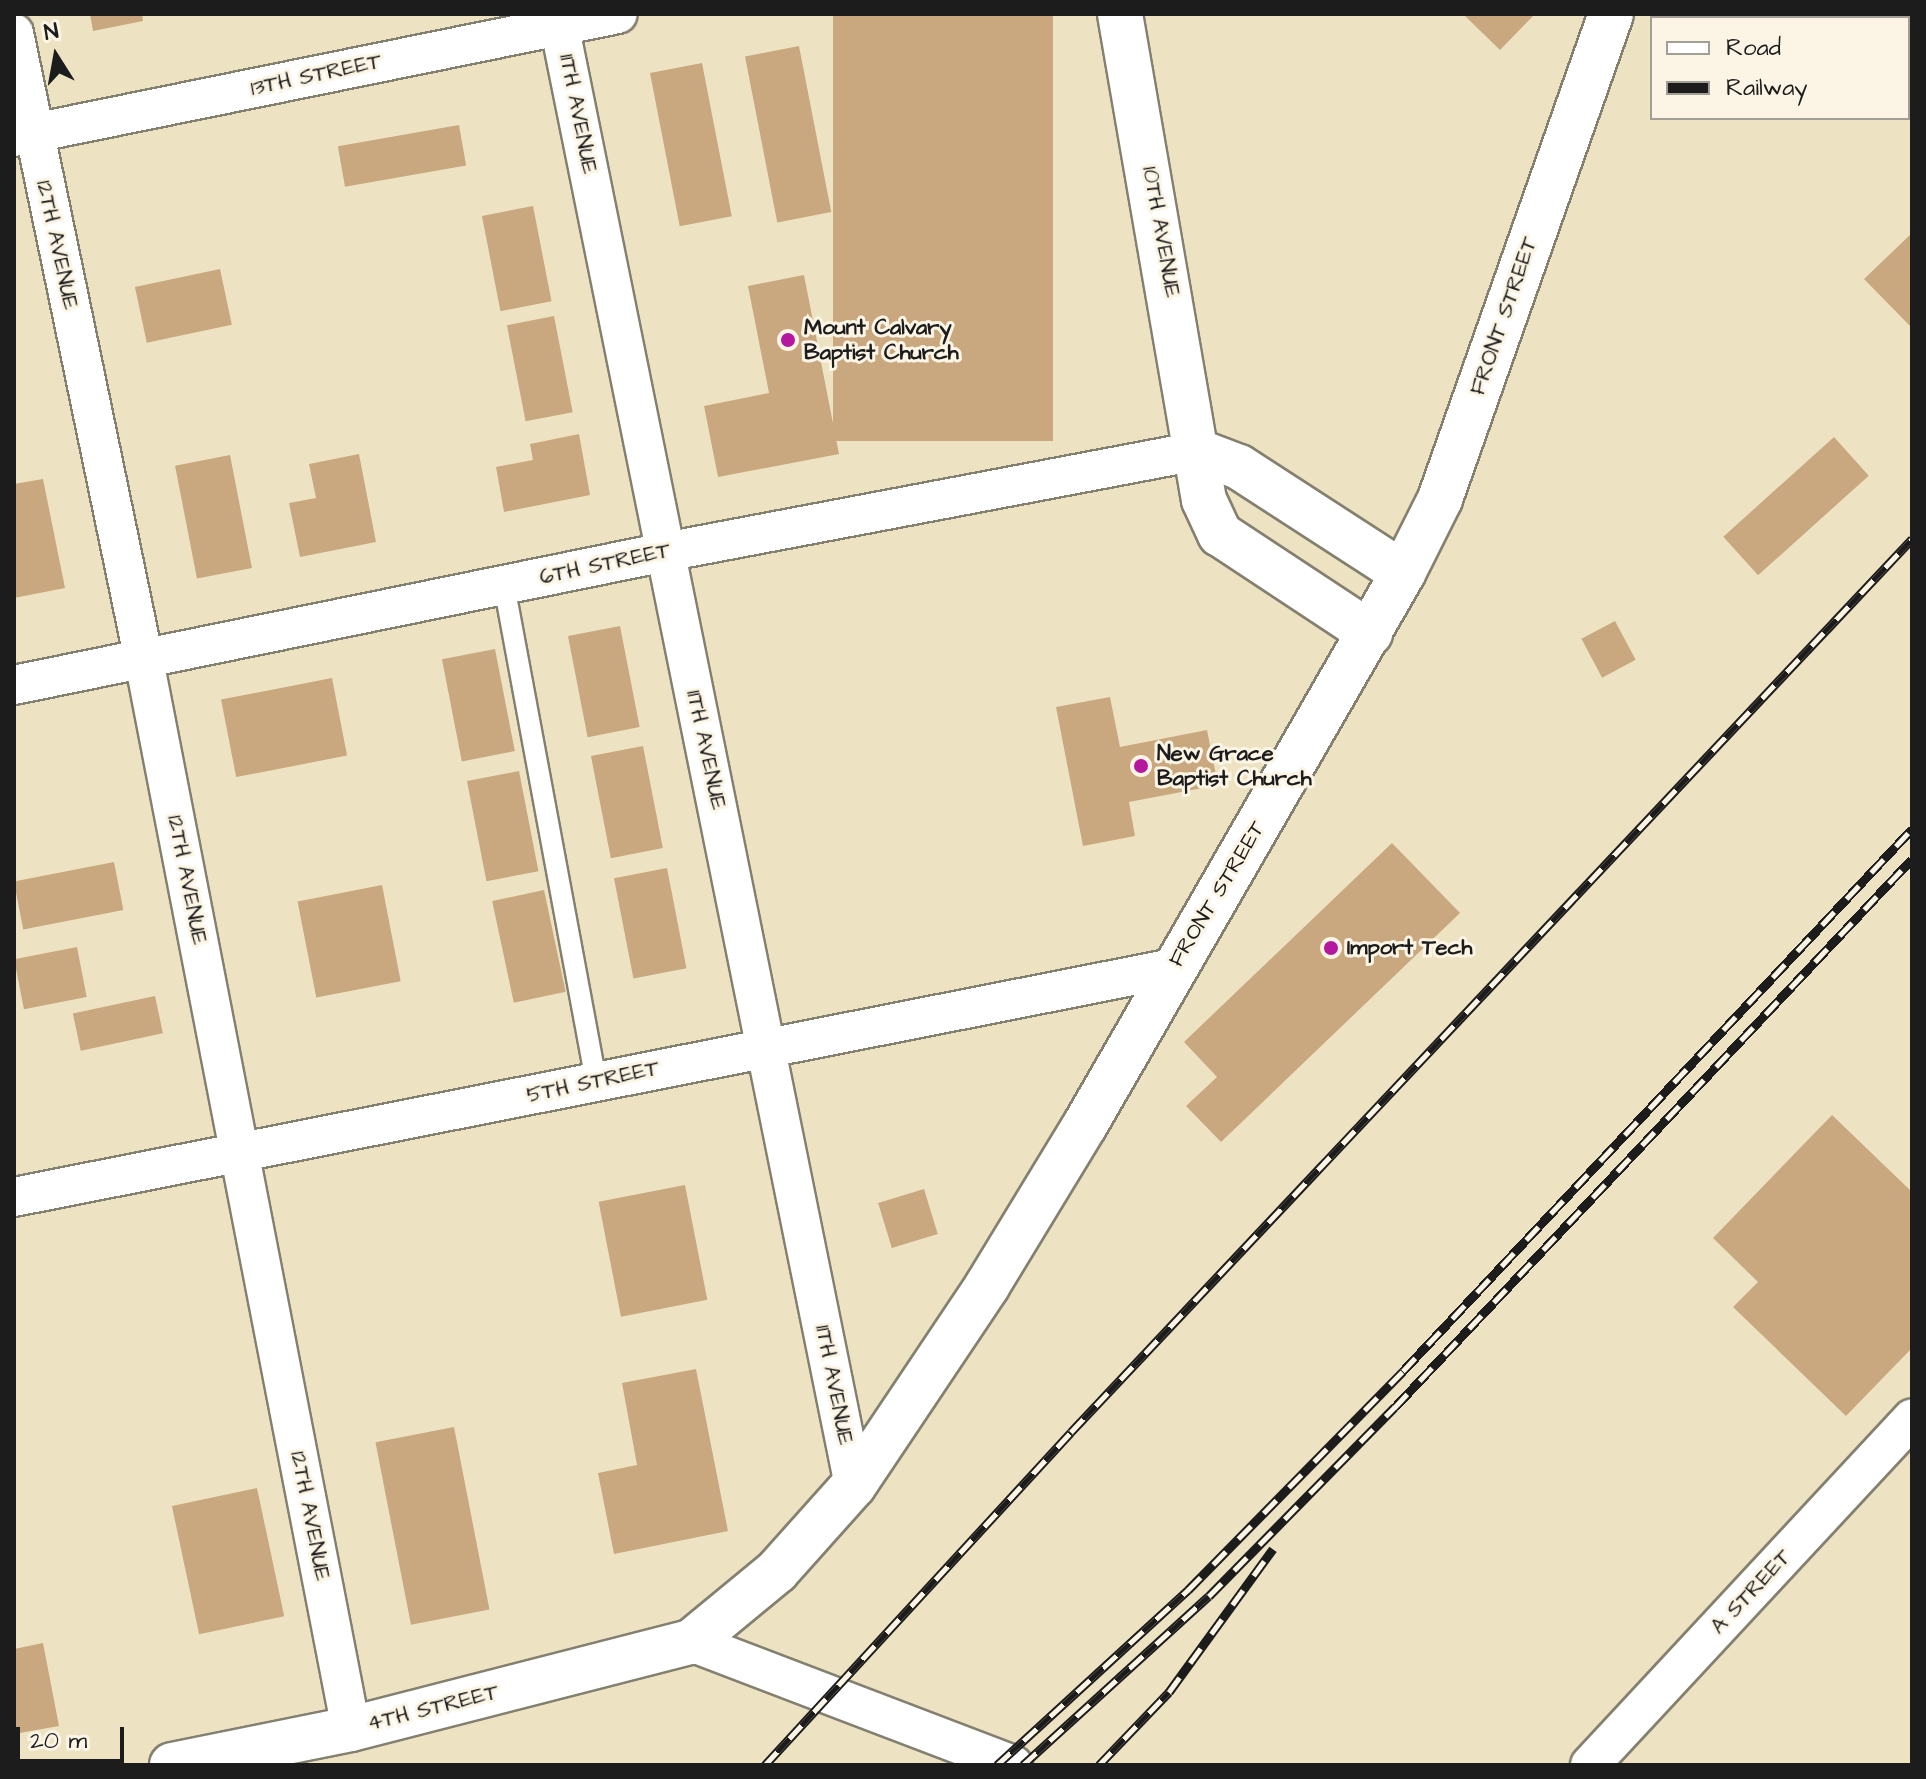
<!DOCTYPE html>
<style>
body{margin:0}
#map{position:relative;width:1926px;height:1779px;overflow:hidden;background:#ede3c3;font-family:"Architects Daughter",sans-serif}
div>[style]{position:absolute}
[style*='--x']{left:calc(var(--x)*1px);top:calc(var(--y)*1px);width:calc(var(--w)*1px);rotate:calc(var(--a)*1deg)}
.building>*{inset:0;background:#c9a87f;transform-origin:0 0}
.roads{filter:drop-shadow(2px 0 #848070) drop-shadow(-2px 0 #848070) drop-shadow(0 2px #848070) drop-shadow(0 -2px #848070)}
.service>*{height:20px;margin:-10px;padding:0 10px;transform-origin:10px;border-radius:10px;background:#fff}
.minor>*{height:38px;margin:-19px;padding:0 19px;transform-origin:19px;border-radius:19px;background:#fff}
.tertiary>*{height:44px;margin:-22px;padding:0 22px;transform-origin:22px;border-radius:22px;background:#fff}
.primary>*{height:44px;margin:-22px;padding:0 22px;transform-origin:22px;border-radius:22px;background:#fff}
.rail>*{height:9px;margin-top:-4.5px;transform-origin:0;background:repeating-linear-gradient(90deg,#fcf5e5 0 18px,#1c1c1c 0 36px);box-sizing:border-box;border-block:2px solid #1c1c1c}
.dots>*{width:22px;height:22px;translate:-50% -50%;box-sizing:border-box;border:4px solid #fcf5e5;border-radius:50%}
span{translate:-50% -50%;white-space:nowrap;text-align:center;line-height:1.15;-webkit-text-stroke:6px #fcf5e5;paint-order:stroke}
.street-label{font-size:22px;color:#1c1c1c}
.poi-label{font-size:22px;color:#1c1c1c;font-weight:700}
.left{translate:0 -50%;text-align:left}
.frame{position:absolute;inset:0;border:16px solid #1c1c1c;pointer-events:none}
.legend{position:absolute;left:1650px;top:16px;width:260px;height:104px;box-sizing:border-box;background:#fcf5e5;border:2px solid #a29e95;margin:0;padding:10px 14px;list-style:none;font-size:24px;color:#1c1c1c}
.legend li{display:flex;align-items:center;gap:16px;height:40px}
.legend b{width:40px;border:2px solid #a29e95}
.north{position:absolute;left:16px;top:16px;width:80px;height:80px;-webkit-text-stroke:6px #fcf5e5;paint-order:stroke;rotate:349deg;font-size:22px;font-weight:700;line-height:32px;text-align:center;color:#1c1c1c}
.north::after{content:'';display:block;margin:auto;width:28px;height:36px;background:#1c1c1c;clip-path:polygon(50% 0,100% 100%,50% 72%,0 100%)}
.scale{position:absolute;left:16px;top:1727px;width:108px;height:36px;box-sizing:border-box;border:4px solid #1c1c1c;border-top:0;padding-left:10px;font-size:24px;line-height:28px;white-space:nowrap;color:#1c1c1c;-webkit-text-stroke:6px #fcf5e5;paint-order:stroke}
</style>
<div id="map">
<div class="building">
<i style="clip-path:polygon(90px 14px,142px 14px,143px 21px,93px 31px)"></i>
<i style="left:833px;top:14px;width:220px;height:427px"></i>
<i style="clip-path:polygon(1463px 14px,1535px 14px,1500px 50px)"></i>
<i style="left:799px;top:46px;width:169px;height:55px;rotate:79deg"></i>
<i style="left:702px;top:63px;width:156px;height:53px;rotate:79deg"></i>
<i style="left:459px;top:125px;width:41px;height:123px;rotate:80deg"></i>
<i style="left:533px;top:206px;width:97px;height:52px;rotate:79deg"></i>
<i style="clip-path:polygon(1912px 233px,1912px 328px,1864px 279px)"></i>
<i style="left:220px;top:269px;width:57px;height:87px;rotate:78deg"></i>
<i style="clip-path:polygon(804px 275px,839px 454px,718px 477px,704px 406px,769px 393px,748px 286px)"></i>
<i style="left:554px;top:316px;width:98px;height:48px;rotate:79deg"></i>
<i style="clip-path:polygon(579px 434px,590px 495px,504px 512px,496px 467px,533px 460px,530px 444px)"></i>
<i style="left:1834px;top:437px;width:52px;height:149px;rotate:48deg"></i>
<i style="clip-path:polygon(359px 454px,376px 542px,300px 557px,289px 503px,316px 498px,309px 464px)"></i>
<i style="left:230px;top:455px;width:115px;height:56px;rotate:79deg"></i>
<i style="clip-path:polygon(43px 479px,65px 588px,14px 598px,14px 484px)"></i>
<i style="left:1615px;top:621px;width:44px;height:38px;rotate:62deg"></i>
<i style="left:620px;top:626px;width:103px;height:53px;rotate:79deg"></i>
<i style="left:495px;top:649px;width:104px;height:54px;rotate:79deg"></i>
<i style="left:332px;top:678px;width:79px;height:113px;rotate:79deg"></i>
<i style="clip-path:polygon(1110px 697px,1120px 747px,1207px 730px,1218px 785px,1129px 802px,1135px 836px,1083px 846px,1056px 707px)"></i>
<i style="left:643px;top:746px;width:104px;height:53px;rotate:79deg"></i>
<i style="left:519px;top:771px;width:102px;height:53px;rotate:79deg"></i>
<i style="clip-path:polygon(1392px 843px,1460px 913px,1221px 1142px,1186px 1106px,1217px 1077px,1184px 1042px)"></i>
<i style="left:114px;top:862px;width:49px;height:102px;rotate:79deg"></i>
<i style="left:667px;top:868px;width:102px;height:54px;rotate:79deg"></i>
<i style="left:382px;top:885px;width:98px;height:86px;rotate:79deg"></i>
<i style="left:544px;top:890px;width:104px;height:53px;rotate:78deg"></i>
<i style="left:77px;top:947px;width:51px;height:64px;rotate:79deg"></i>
<i style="left:155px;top:996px;width:38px;height:84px;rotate:78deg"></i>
<i style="clip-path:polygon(1832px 1115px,1912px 1192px,1912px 1348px,1846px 1416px,1733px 1307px,1758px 1282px,1713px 1238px)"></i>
<i style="left:685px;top:1185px;width:117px;height:88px;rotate:79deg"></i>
<i style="left:924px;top:1189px;width:47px;height:48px;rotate:73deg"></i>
<i style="clip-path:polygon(696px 1369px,728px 1531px,614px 1554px,598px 1473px,637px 1465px,622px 1383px)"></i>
<i style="left:454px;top:1427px;width:186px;height:80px;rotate:79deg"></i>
<i style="left:257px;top:1488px;width:131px;height:87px;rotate:78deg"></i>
<i style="clip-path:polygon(43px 1643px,59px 1726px,14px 1734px,14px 1649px)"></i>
</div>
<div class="roads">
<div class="service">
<i style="--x:504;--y:585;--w:504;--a:79.49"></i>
</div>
<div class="minor">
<i style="--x:557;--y:14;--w:1501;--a:78.59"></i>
<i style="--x:14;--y:33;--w:640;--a:78.29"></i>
<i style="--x:144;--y:660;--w:1089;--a:79.04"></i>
<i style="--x:14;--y:137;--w:616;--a:-11.51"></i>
<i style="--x:14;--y:685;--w:664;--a:-11.55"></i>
<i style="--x:665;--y:552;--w:542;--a:-10.75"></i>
<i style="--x:14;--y:1197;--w:1181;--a:-11.18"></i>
<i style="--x:691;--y:1642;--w:345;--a:20.9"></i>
<i style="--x:1590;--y:1765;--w:473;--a:-47.1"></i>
</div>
<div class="tertiary">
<i style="--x:1120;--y:14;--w:493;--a:80.2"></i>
<i style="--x:1204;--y:500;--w:38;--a:65"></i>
<i style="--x:1220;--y:534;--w:180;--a:33.4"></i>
<i style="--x:1197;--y:451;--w:45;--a:20.9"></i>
<i style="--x:1239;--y:467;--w:195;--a:32.9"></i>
</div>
<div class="primary">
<i style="--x:172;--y:1765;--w:183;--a:-11.4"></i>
<i style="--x:351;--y:1729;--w:351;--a:-14.4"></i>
<i style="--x:691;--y:1642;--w:112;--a:-39.5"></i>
<i style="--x:777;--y:1571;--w:115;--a:-48.2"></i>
<i style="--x:854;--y:1485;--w:239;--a:-56.2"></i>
<i style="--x:987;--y:1286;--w:188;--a:-58.7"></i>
<i style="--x:1085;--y:1125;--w:637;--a:-60.05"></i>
<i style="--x:1403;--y:573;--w:83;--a:-63.4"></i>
<i style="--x:1440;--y:499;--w:514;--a:-70.58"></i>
</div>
</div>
<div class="rail">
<i style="--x:765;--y:1765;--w:452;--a:-47.4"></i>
<i style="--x:1071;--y:1432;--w:1227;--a:-46.72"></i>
<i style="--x:997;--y:1765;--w:259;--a:-42.5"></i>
<i style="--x:1188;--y:1590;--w:307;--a:-45.5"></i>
<i style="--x:1403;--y:1371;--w:744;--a:-46.8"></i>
<i style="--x:1023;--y:1765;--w:251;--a:-42.3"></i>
<i style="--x:1209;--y:1596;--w:265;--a:-45.5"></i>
<i style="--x:1395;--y:1407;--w:753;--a:-46.67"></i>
<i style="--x:1099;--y:1765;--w:101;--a:-46.2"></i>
<i style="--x:1169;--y:1692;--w:177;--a:-54"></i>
</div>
<div class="dots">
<i style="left:788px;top:340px;background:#b5179e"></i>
<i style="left:1141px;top:766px;background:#b5179e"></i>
<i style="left:1331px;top:948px;background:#b5179e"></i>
</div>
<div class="street-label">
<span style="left:316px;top:75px;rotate:-12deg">13TH STREET</span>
<span style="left:578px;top:114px;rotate:79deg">11TH AVENUE</span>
<span style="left:1161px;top:232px;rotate:80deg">10TH AVENUE</span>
<span style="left:57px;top:245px;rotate:78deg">12TH AVENUE</span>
<span style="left:1504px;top:316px;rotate:-71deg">FRONT STREET</span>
<span style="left:605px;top:564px;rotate:-12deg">6TH STREET</span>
<span style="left:706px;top:750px;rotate:78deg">11TH AVENUE</span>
<span style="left:187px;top:880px;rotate:79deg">12TH AVENUE</span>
<span style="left:1217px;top:894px;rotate:-59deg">FRONT STREET</span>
<span style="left:593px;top:1082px;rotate:-12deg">5TH STREET</span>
<span style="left:834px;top:1385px;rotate:79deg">11TH AVENUE</span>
<span style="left:310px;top:1516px;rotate:79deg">12TH AVENUE</span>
<span style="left:1751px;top:1592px;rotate:-47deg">A STREET</span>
<span style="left:433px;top:1708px;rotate:-14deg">4TH STREET</span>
</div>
<div class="poi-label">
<span class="left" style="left:804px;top:340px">Mount Calvary<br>Baptist Church</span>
<span class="left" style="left:1157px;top:766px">New Grace<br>Baptist Church</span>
<span class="left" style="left:1347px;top:948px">Import Tech</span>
</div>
<div class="frame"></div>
<ul class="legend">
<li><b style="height:10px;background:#fff"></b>Road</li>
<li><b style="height:10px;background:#1c1c1c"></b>Railway</li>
</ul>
<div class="north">N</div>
<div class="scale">20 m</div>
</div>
